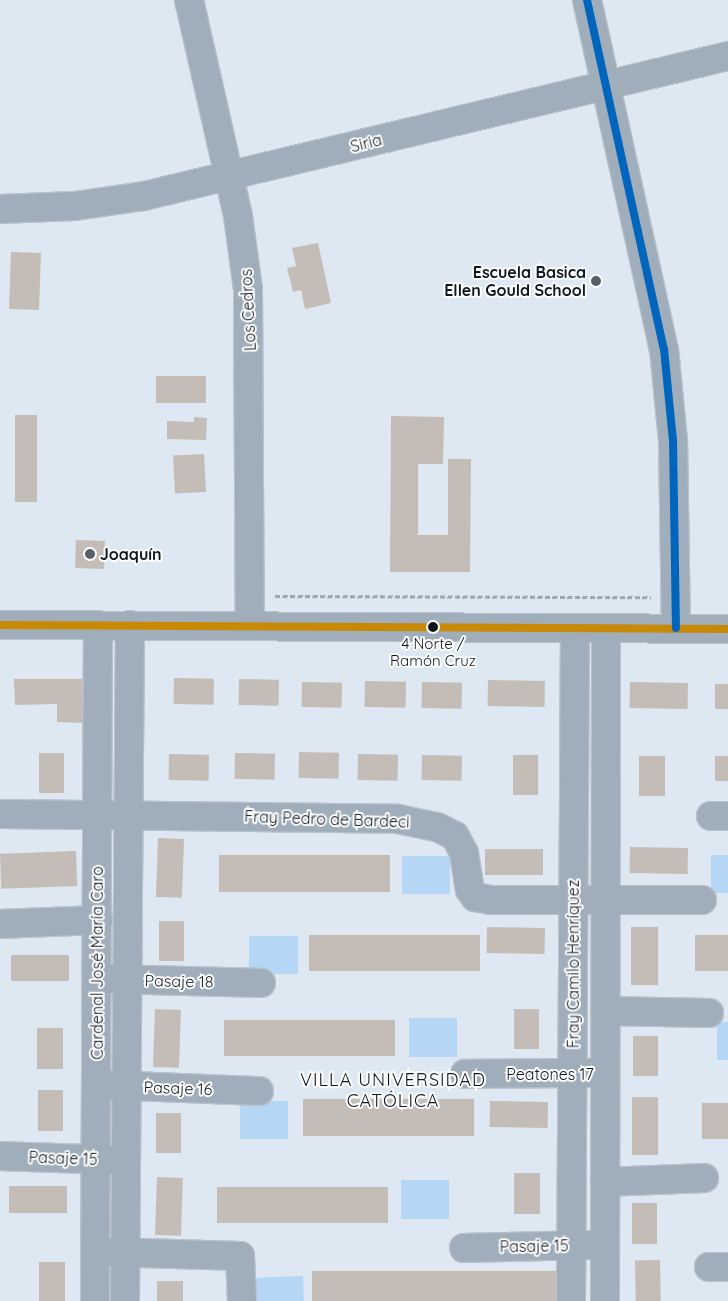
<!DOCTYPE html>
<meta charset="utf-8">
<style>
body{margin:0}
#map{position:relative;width:728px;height:1301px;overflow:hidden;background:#dde8f3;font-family:Quicksand,sans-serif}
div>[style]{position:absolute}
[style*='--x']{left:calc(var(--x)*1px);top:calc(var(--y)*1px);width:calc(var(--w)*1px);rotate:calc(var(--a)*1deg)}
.green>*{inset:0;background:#b6d6f6;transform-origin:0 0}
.building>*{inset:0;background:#c4bdb7;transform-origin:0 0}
.path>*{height:3px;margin-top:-1.5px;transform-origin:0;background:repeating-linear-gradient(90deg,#9ca7b2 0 5px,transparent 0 7.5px)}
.roads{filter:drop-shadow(1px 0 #b9c2cb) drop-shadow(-1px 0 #b9c2cb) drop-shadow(0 1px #b9c2cb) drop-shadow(0 -1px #b9c2cb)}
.minor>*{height:28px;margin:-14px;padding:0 14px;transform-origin:14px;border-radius:14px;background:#a0adbb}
.bus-1>*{height:8px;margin:-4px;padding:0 4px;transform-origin:4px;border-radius:4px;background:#c88906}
.bus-2>*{height:8px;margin:-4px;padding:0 4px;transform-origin:4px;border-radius:4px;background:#0065bd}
.dots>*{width:14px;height:14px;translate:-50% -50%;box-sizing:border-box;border:2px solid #fff;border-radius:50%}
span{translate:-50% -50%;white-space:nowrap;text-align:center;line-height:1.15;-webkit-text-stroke:4px #fff;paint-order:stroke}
.bus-label{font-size:15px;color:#0e1720}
.street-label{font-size:16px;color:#0e1720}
.poi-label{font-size:16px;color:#0e1720;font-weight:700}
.right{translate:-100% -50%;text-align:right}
.left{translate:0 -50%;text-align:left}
.neighbourhood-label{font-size:18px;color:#0e1720;letter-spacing:1px}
</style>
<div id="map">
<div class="green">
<i style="left:711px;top:855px;width:17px;height:38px"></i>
<i style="left:450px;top:856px;width:38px;height:48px;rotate:90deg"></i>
<i style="left:249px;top:936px;width:49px;height:38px"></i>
<i style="left:409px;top:1018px;width:48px;height:39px"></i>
<i style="left:717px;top:1022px;width:11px;height:38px"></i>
<i style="left:288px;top:1101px;width:38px;height:48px;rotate:90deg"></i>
<i style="left:401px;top:1180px;width:48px;height:39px"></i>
<i style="left:303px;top:1276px;width:25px;height:48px;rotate:88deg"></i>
</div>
<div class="building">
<i style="clip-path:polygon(318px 243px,331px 303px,305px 309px,301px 290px,293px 292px,287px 268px,296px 266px,292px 248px)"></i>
<i style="left:11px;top:252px;width:30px;height:57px;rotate:2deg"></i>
<i style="left:156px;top:376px;width:50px;height:27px"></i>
<i style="left:15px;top:415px;width:22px;height:87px"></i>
<i style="clip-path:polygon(391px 416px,444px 417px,443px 464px,418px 464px,418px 535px,448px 535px,448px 459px,471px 459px,470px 572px,390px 572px)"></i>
<i style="clip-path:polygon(194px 417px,207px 418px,206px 440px,167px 439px,167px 421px,194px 422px)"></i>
<i style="left:204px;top:454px;width:38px;height:31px;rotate:87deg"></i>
<i style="left:76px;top:540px;width:29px;height:28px;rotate:2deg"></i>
<i style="left:174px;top:678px;width:40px;height:26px;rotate:1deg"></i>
<i style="clip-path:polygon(14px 679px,82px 679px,83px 723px,57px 722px,57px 704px,15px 705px)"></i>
<i style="left:239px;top:679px;width:40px;height:26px;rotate:1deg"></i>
<i style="left:488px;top:680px;width:57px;height:26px;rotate:1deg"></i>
<i style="left:365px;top:681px;width:41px;height:26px;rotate:1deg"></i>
<i style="left:302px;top:682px;width:40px;height:25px;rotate:1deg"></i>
<i style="left:422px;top:682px;width:40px;height:26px;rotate:1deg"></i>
<i style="left:630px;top:682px;width:58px;height:26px;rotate:1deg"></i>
<i style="left:715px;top:684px;width:13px;height:25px"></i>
<i style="left:299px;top:752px;width:40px;height:26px;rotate:1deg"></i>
<i style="left:39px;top:753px;width:25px;height:40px"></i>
<i style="left:235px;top:753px;width:40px;height:26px;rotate:1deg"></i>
<i style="left:169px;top:754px;width:40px;height:26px;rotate:1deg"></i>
<i style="left:358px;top:754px;width:40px;height:26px;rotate:1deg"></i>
<i style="left:422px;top:755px;width:40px;height:25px;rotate:1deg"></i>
<i style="left:513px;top:755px;width:25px;height:40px"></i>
<i style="left:639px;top:756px;width:26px;height:40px"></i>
<i style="left:715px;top:756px;width:13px;height:25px"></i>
<i style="left:158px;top:838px;width:26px;height:59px;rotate:2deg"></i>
<i style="left:630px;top:847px;width:58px;height:26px;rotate:1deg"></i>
<i style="left:485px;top:849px;width:58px;height:26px"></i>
<i style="left:76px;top:851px;width:35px;height:76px;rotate:88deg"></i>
<i style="left:219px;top:855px;width:171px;height:37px"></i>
<i style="left:159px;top:921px;width:25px;height:40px"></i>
<i style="left:487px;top:927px;width:58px;height:26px;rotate:1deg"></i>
<i style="left:631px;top:927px;width:27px;height:58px"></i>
<i style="left:309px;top:935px;width:171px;height:36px"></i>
<i style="left:695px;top:935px;width:33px;height:36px"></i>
<i style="left:69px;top:955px;width:26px;height:58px;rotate:90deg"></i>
<i style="left:155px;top:1009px;width:26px;height:58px;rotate:2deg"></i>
<i style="left:514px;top:1009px;width:25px;height:40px"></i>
<i style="left:224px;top:1020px;width:171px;height:36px"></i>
<i style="left:37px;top:1028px;width:26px;height:41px"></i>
<i style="left:633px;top:1036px;width:25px;height:40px"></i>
<i style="left:38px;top:1090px;width:25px;height:41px"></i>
<i style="left:632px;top:1097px;width:26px;height:58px"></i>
<i style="left:303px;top:1099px;width:171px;height:37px"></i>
<i style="left:490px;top:1101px;width:58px;height:26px;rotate:1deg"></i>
<i style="left:702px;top:1103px;width:26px;height:36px"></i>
<i style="left:156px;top:1113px;width:25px;height:40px"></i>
<i style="left:514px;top:1173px;width:26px;height:41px"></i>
<i style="left:157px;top:1177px;width:26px;height:58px;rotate:2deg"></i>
<i style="left:9px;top:1186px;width:58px;height:27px"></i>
<i style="left:217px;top:1187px;width:171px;height:36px"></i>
<i style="left:632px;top:1203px;width:25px;height:41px"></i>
<i style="left:660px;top:1260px;width:41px;height:25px;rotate:89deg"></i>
<i style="left:65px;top:1262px;width:39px;height:26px;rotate:90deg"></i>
<i style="left:557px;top:1271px;width:30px;height:245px;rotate:90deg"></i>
<i style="left:157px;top:1281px;width:26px;height:20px"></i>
</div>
<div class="path">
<i style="--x:275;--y:596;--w:376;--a:0.2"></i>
</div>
<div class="roads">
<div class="minor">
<i style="--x:189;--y:0;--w:221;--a:77.2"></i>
<i style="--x:238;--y:216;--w:74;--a:82.2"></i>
<i style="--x:248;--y:289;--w:337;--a:89.7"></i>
<i style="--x:587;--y:0;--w:357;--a:77.6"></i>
<i style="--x:664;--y:349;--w:91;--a:84.4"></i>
<i style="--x:673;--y:440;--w:188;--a:89.1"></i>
<i style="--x:0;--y:209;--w:75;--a:-2.3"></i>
<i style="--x:75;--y:206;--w:70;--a:-8.2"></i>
<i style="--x:144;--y:196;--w:601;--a:-13.48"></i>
<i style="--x:0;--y:625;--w:728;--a:0.31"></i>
<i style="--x:0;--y:814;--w:398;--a:0.7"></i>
<i style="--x:398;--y:819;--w:40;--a:12"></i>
<i style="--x:437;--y:827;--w:20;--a:27"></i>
<i style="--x:455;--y:836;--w:19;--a:62"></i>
<i style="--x:464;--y:853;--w:37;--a:81"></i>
<i style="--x:470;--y:890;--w:9;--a:54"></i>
<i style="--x:475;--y:897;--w:15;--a:11"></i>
<i style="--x:490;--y:900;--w:212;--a:0"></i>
<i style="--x:711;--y:816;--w:17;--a:0"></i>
<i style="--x:0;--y:924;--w:98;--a:-2.3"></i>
<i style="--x:110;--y:979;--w:151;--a:1.5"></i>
<i style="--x:606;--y:1011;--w:103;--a:1.1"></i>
<i style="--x:465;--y:1074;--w:126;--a:-0.5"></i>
<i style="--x:108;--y:1085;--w:151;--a:2.3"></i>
<i style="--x:0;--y:1156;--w:114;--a:2"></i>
<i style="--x:605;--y:1182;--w:99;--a:-2.3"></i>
<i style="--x:464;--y:1248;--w:126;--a:-1.4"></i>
<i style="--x:107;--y:1252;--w:133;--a:1.7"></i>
<i style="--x:240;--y:1256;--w:45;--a:87.5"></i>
<i style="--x:709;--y:1267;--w:19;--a:0"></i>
<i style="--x:95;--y:1301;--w:676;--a:-89.75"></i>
<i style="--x:125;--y:1301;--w:676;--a:-89.58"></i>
<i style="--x:571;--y:1301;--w:673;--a:-89.66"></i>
<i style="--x:605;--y:1301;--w:673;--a:-89.91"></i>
</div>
</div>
<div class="bus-1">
<i style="--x:0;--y:625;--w:728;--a:0.31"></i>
</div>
<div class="bus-2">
<i style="--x:587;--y:0;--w:357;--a:77.6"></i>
<i style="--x:664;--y:349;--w:91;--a:84.4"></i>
<i style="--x:673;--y:440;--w:188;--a:89.1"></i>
</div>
<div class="dots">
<i style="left:596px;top:281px;background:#56606a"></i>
<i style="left:90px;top:554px;background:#56606a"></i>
<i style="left:433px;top:627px;background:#0e1720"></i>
</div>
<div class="bus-label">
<span style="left:433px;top:652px">4 Norte /<br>Ramón Cruz</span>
</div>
<div class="street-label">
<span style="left:366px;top:143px;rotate:-14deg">Siria</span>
<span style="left:248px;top:310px;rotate:-93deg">Los Cedros</span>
<span style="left:327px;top:819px;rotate:2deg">Fray Pedro de Bardeci</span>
<span style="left:97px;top:963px;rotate:-90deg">Cardenal José María Caro</span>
<span style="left:573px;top:964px;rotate:-90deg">Fray Camilo Henríquez</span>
<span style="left:179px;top:981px;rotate:1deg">Pasaje 18</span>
<span style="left:550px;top:1074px">Peatones 17</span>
<span style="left:178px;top:1088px;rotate:2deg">Pasaje 16</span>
<span style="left:63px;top:1158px;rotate:2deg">Pasaje 15</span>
<span style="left:534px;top:1246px;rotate:-1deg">Pasaje 15</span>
</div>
<div class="poi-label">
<span class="right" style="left:586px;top:281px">Escuela Basica<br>Ellen Gould School</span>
<span class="left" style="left:100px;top:554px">Joaquín</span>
</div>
<div class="neighbourhood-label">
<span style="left:393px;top:1091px">VILLA UNIVERSIDAD<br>CATÓLICA</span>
</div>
</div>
